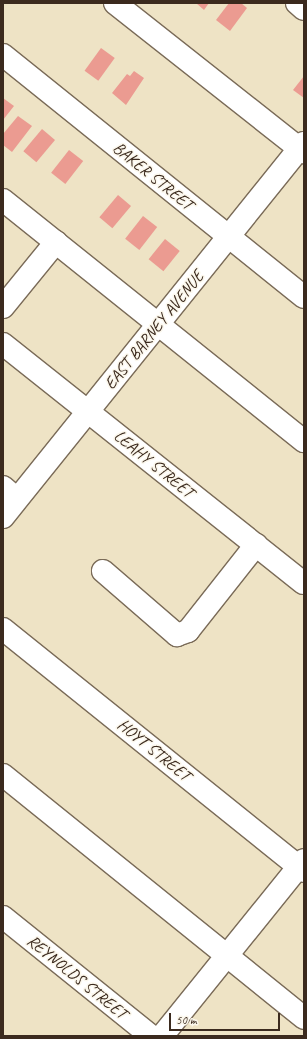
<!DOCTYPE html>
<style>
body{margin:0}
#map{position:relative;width:307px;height:1039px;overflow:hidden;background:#eee3c5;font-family:Caveat,sans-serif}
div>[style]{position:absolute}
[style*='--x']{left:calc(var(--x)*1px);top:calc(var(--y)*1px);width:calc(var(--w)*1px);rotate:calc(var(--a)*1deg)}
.building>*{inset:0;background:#eb9b91;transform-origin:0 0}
.roads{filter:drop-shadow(1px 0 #7a6b58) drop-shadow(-1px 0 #7a6b58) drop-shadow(0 1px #7a6b58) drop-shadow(0 -1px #7a6b58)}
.minor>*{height:22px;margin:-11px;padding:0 11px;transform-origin:11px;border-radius:11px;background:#fff}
span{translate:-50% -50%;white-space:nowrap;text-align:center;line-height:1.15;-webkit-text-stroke:3px #fbf7ec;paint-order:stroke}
.street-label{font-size:17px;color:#3b2a1e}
.frame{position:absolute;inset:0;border:4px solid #3b2a1e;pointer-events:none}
.scale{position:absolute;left:169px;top:1013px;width:111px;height:18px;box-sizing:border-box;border:2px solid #3b2a1e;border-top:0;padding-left:5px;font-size:12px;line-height:14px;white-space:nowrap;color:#3b2a1e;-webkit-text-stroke:3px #fbf7ec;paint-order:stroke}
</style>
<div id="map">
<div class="building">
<i style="clip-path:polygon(196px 3px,209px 3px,204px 10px)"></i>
<i style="clip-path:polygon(229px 3px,241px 3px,247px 8px,230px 31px,216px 20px)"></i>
<i style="left:101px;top:48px;width:17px;height:28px;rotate:36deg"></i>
<i style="clip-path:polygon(134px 71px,144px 78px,126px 105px,112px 93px,127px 74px,130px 76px)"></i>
<i style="clip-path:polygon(304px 76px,304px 98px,293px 90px)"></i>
<i style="clip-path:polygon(3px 98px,14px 106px,3px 120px)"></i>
<i style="clip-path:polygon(18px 116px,32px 126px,12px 152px,3px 145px,3px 134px)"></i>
<i style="left:42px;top:129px;width:17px;height:29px;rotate:40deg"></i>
<i style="left:69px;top:150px;width:18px;height:29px;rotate:38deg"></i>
<i style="left:118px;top:195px;width:17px;height:29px;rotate:40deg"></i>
<i style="left:143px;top:216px;width:18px;height:29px;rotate:38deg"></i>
<i style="left:165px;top:239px;width:19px;height:26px;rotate:39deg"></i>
</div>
<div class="roads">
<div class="minor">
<i style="--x:115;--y:3;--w:241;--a:38.3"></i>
<i style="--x:297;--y:3;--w:9;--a:41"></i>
<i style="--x:3;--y:55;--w:386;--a:38.8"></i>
<i style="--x:3;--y:200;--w:386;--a:38.7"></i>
<i style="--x:3;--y:307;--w:84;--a:-50.8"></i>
<i style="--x:3;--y:344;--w:384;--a:38.5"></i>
<i style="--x:3;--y:487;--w:18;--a:41"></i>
<i style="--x:3;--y:517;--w:480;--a:-51.2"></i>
<i style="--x:103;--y:571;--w:98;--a:40.9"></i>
<i style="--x:177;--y:635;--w:12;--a:-20"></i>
<i style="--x:188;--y:631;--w:110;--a:-51.7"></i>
<i style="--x:3;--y:629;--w:386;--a:38.8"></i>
<i style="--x:3;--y:775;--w:387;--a:38.9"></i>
<i style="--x:3;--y:917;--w:190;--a:38.8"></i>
<i style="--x:162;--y:1036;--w:226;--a:-51.1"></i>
</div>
</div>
<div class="street-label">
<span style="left:153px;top:176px;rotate:39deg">BAKER STREET</span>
<span style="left:154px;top:330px;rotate:-51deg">EAST BARNEY AVENUE</span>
<span style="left:154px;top:464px;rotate:39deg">LEAHY STREET</span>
<span style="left:154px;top:750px;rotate:39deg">HOYT STREET</span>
<span style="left:77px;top:977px;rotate:39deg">REYNOLDS STREET</span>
</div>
<div class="frame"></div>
<div class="scale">50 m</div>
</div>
